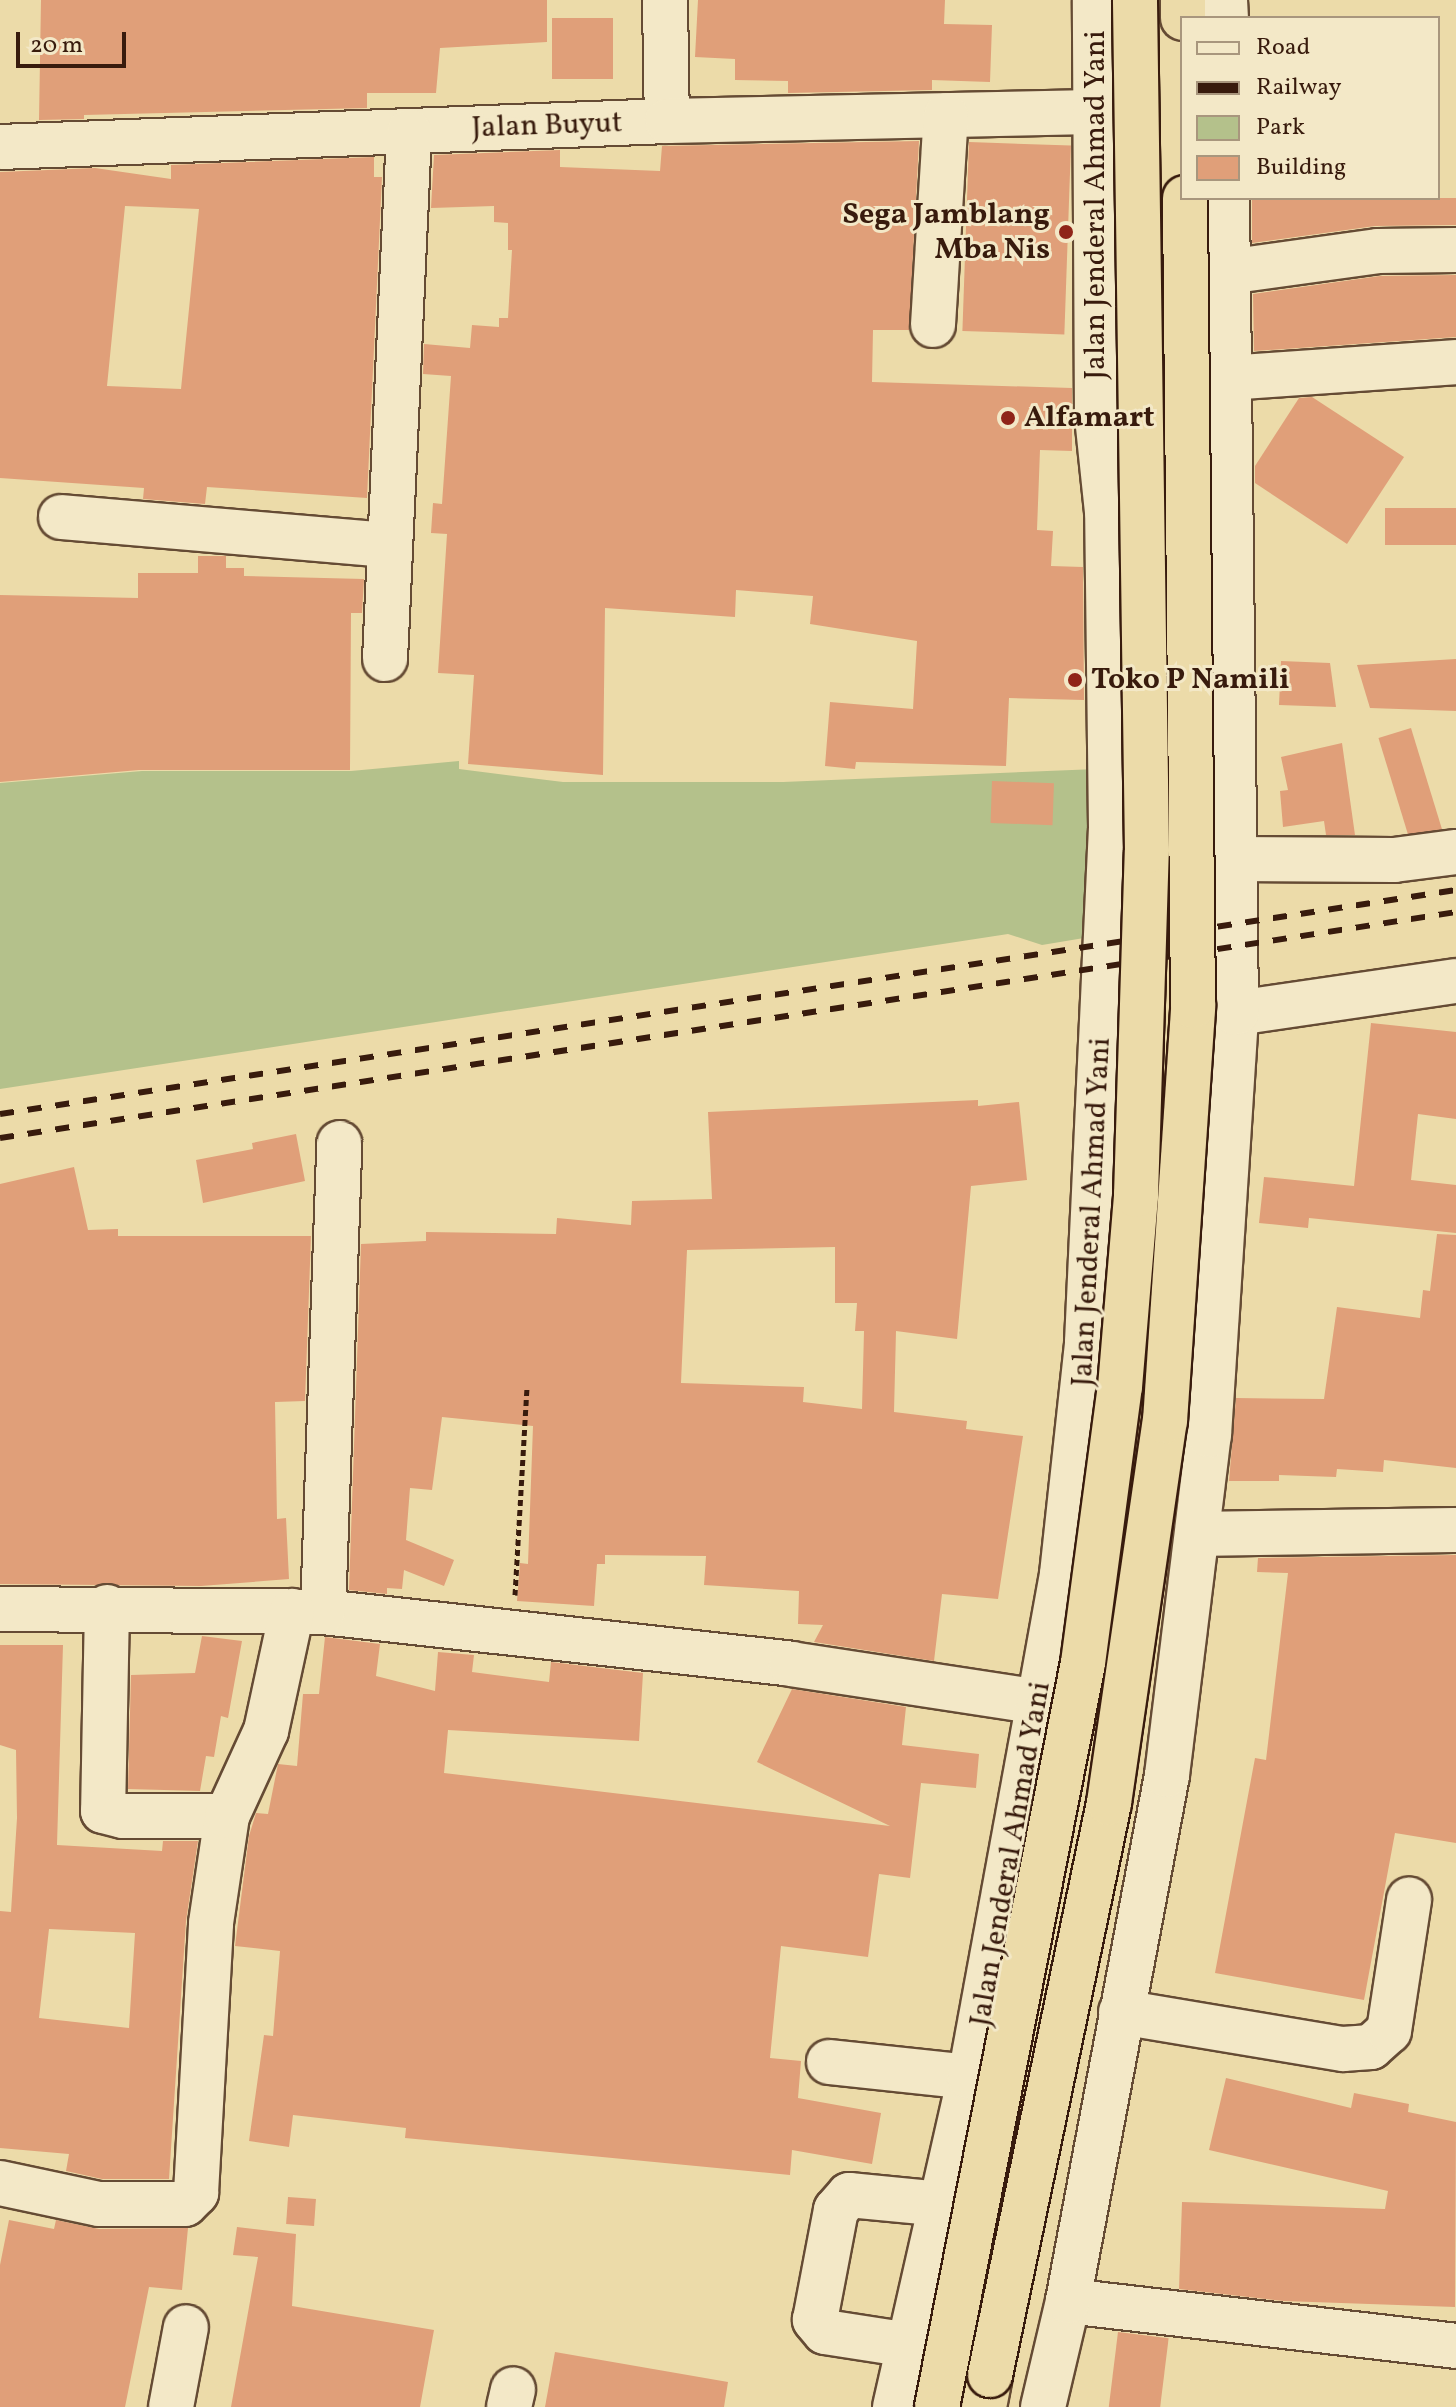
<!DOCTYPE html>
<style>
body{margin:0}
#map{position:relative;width:1456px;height:2407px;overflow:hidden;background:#ecdba9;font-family:Vollkorn,serif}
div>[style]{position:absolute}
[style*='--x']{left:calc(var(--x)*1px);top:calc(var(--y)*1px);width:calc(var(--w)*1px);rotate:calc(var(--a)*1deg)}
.green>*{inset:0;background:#b4c18b}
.building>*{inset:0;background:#e09f79;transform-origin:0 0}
.path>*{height:5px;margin-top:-2.5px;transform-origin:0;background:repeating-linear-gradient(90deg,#381b0d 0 6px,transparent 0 10px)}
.roads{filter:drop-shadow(2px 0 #654b34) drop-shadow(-2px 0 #654b34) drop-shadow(0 2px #654b34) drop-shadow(0 -2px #654b34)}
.minor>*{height:44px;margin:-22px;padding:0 22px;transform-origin:22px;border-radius:22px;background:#f3e8c7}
.highway>*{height:44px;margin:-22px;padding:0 22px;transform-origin:22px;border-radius:22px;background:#ecdba9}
.rail>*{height:6px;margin-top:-3px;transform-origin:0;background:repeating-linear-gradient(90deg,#381b0d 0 14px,transparent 0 28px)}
.bridges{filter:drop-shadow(2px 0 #381b0d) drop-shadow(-2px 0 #381b0d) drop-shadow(0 2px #381b0d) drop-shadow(0 -2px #381b0d)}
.highway-bridge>*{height:44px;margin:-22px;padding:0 22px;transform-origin:22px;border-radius:22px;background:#ecdba9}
.dots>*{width:22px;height:22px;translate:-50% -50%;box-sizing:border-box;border:4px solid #f3e8c7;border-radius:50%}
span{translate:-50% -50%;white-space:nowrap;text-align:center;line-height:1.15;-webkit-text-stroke:6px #f3e8c7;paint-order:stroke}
.street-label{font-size:30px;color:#381b0d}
.poi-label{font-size:30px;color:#381b0d;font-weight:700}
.right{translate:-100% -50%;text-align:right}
.left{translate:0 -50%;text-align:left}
.legend{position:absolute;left:1180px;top:16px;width:260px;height:184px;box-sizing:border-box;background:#f3e8c7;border:2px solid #a8967d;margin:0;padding:10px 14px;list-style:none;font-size:24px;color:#381b0d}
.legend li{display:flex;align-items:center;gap:16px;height:40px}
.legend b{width:40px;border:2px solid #a8967d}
.scale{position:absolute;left:16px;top:32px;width:110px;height:36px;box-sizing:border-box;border:4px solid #381b0d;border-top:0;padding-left:10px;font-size:24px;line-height:28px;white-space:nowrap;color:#381b0d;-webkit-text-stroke:6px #f3e8c7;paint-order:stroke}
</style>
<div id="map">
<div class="green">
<i style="clip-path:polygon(459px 761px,459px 769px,563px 782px,783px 782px,1097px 769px,1096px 936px,1042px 945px,1008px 934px,0 1089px,0 783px,142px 771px,351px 771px)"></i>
</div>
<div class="building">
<i style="clip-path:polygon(41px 0,547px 0,547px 42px,440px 48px,436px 93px,367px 93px,367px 108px,84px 115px,84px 119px,39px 120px)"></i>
<i style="clip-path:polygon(698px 0,945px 0,944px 24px,992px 25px,990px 82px,932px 80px,932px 90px,788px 93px,788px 81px,735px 80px,735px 59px,695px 57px)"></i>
<i style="left:552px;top:18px;width:61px;height:61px"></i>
<i style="clip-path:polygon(919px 141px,909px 330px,873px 330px,872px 382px,1072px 388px,1072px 451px,1040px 450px,1037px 530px,1053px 531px,1051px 566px,1083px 567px,1084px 700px,1009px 698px,1006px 766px,856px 762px,855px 769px,825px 766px,830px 702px,913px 709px,917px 641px,810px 624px,813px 596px,736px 590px,735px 617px,605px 608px,603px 775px,468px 764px,474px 675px,438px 673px,447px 534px,431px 533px,433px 503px,442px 504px,451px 376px,423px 374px,424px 344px,470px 348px,472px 325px,499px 327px,499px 318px,508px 318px,512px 250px,508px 250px,508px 223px,494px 222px,494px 206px,431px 208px,434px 155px,560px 150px,560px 167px,660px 171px,662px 146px)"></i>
<i style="left:969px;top:142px;width:102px;height:189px;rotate:2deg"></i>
<i style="clip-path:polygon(evenodd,374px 157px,374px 177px,382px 177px,367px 498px,207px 487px,205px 504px,143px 499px,144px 488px,0 478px,0 172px,95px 168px,171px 179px,171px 165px,374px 157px,125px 206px,199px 209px,181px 389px,107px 386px,125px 206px)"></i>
<i style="clip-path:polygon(1252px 198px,1456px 198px,1456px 225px,1375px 226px,1252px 243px)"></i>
<i style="clip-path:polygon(1456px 275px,1456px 337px,1254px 351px,1253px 294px,1380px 276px)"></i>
<i style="clip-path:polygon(1312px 397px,1404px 457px,1347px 544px,1255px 483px,1255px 466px,1299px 398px)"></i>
<i style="left:1456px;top:508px;width:37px;height:71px;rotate:90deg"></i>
<i style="clip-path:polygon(198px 556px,226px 556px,226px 568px,244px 568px,244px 576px,364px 579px,362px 613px,351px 613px,350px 770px,139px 770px,0 782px,0 595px,138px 598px,138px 573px,198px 573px)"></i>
<i style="clip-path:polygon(1456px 659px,1456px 711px,1370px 708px,1357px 665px)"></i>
<i style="clip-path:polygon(1281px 661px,1330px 663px,1336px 707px,1279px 705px)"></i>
<i style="left:1411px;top:728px;width:106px;height:34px;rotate:73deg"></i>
<i style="clip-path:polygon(1342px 743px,1355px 835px,1326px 835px,1324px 821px,1283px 827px,1280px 791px,1288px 790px,1281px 757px)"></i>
<i style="left:992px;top:781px;width:62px;height:42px;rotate:2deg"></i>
<i style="clip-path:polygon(1371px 1023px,1456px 1032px,1456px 1119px,1418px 1114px,1411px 1180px,1456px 1185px,1456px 1233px,1309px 1218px,1308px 1228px,1259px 1223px,1264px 1177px,1354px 1186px)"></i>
<i style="clip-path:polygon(evenodd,978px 1100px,978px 1106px,1019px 1102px,1027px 1180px,971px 1186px,957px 1339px,896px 1331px,894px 1412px,967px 1421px,966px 1429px,1023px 1436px,998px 1599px,942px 1594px,934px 1661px,814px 1642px,823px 1625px,798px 1624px,799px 1591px,704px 1585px,706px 1556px,605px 1555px,605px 1564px,597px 1564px,594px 1606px,517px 1601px,520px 1563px,528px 1564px,533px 1426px,442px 1417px,432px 1490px,410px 1488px,406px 1540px,454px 1560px,444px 1586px,404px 1570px,402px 1589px,387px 1588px,387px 1594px,349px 1590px,361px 1244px,426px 1241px,426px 1232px,556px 1234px,557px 1218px,631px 1225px,632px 1201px,712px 1199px,708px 1112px,978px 1100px,835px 1247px,835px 1303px,857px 1303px,855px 1331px,864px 1331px,862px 1409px,803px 1402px,804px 1387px,681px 1383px,687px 1250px,835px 1247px)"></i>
<i style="clip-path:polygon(296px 1134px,305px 1181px,203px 1203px,196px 1160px,253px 1149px,252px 1143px)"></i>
<i style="clip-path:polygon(74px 1167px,88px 1230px,118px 1229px,118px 1236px,311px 1236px,305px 1401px,275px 1402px,277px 1519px,286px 1518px,289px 1579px,201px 1586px,0 1584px,0 1184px)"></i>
<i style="clip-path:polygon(1437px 1234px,1456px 1235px,1456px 1468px,1384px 1460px,1383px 1472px,1337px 1469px,1336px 1477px,1279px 1475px,1279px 1481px,1229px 1481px,1236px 1398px,1324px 1399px,1337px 1307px,1420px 1318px,1423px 1290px,1430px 1291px)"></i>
<i style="clip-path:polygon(1456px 1555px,1456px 1843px,1395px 1833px,1364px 2000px,1215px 1973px,1255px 1758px,1266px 1760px,1288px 1573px,1257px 1572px,1258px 1558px)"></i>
<i style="clip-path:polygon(202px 1636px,242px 1641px,228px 1718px,221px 1716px,214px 1757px,206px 1756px,200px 1791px,128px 1789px,131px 1675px,195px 1673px)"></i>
<i style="clip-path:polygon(325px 1637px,380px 1644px,376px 1676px,435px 1691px,438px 1652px,474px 1655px,472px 1672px,549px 1682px,551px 1662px,643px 1673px,639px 1741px,448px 1730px,444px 1773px,890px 1826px,757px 1762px,792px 1689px,906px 1707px,902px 1745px,979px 1754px,976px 1788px,921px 1783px,910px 1878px,879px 1874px,868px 1957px,781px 1946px,770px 2058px,801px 2061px,798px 2098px,881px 2113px,872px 2164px,792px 2150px,790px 2175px,405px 2138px,406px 2128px,293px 2115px,289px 2147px,249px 2141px,264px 2035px,273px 2036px,280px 1951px,235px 1946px,249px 1836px,256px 1813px,268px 1814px,278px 1764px,297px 1766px,303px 1694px,319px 1694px)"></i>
<i style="clip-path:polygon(evenodd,0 1645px,63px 1645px,57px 1845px,162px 1851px,163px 1841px,198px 1841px,186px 1921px,169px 2179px,102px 2179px,66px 2171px,69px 2154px,0 2148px,0 1911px,11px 1912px,17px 1818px,16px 1750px,0 1745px,0 1645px,49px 1929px,135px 1933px,129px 2028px,39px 2018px,49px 1929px)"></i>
<i style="clip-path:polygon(1226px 2078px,1351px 2108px,1354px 2093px,1409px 2104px,1408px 2112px,1456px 2122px,1455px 2307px,1284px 2301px,1179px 2289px,1182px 2202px,1385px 2209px,1388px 2191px,1209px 2150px)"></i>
<i style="left:288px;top:2197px;width:28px;height:27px;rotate:4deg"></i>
<i style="clip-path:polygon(9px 2220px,54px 2229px,56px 2220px,99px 2229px,188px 2228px,182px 2290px,149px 2287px,125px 2407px,0 2407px,0 2265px)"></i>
<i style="clip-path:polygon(237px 2227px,296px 2234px,292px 2306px,434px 2330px,420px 2407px,231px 2407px,258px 2257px,233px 2255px)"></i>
<i style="left:1118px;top:2332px;width:51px;height:76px;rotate:7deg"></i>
<i style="clip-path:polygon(555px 2352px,728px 2382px,724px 2407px,545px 2407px)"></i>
</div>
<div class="path">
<i style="--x:515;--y:1595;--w:207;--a:-86.7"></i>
</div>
<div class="roads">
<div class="minor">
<i style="--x:665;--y:0;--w:121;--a:89.1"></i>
<i style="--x:1225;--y:0;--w:18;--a:87"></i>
<i style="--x:0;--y:147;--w:668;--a:-2.23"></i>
<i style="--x:667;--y:121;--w:427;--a:-1.2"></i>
<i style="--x:1227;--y:272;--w:152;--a:-7.9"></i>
<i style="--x:1378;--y:251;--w:78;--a:-0.7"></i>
<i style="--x:933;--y:325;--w:210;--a:-86.5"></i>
<i style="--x:1228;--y:378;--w:229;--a:-4"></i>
<i style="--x:61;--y:517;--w:329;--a:4.9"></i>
<i style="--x:385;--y:659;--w:528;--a:-87.39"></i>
<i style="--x:1234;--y:859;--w:160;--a:0.4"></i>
<i style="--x:1394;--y:860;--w:63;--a:-7.4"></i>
<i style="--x:1236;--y:1013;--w:222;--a:-8.3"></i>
<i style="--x:1200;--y:1534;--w:256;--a:-0.9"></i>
<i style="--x:107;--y:1607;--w:204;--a:91.1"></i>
<i style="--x:103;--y:1811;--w:21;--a:14"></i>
<i style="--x:123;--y:1816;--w:104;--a:0"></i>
<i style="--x:0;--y:1609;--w:323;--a:0.5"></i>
<i style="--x:323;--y:1612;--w:471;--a:6.3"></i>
<i style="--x:791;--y:1664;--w:251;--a:8.7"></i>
<i style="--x:323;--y:1612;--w:469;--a:-88"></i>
<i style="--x:1121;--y:2012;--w:225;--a:9.5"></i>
<i style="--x:1343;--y:2049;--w:28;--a:-4"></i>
<i style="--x:1371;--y:2047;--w:24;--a:-42"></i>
<i style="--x:1389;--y:2031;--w:133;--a:-81.3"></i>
<i style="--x:829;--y:2062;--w:142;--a:6.1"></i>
<i style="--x:0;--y:2183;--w:101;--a:12"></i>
<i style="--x:99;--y:2204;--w:86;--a:0"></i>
<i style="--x:185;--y:2204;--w:16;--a:-45"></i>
<i style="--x:196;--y:2193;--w:270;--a:-86.8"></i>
<i style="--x:211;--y:1923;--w:108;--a:-81.5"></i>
<i style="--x:227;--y:1816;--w:94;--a:-65.4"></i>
<i style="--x:266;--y:1731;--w:123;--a:-77.8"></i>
<i style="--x:1068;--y:2301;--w:391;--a:6.6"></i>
<i style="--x:909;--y:2345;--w:85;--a:-171.2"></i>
<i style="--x:825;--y:2332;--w:16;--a:-130"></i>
<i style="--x:815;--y:2320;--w:112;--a:-79.2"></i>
<i style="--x:836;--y:2210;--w:20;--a:-49"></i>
<i style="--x:849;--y:2195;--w:92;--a:5.6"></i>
<i style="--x:171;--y:2407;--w:81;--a:-79.4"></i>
<i style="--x:509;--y:2407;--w:18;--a:-77"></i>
<i style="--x:895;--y:2407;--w:338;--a:-77.2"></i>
<i style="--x:970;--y:2077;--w:381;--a:-79.6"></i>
<i style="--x:1039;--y:1702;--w:130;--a:-79.8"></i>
<i style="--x:1062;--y:1574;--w:233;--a:-83.8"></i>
<i style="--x:1087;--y:1342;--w:515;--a:-87.33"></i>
<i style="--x:1111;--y:828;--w:316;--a:-90.7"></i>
<i style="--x:1107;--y:512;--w:96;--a:-96"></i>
<i style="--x:1097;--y:417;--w:417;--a:-90.3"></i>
<i style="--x:1043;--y:2407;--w:109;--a:-76.7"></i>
<i style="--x:1068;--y:2301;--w:535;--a:-79.34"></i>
<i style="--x:1167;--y:1775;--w:343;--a:-83"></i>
<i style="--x:1209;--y:1435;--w:423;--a:-86.3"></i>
<i style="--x:1236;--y:1013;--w:815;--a:-90.63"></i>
</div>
<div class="highway">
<i style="--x:1183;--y:0;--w:18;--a:90"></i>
<i style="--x:984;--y:2407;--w:33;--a:-79"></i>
</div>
</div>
<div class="rail">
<i style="--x:0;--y:1114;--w:1473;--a:-8.75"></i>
<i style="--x:0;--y:1138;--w:1473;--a:-8.82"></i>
</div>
<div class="bridges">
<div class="highway-bridge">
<i style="--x:990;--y:2375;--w:584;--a:-78.25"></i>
<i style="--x:1109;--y:1803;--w:386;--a:-81.7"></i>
<i style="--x:1165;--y:1421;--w:416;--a:-86.1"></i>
<i style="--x:1193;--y:1006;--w:808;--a:-90.57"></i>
<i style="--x:937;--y:2407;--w:758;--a:-78.9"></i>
<i style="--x:1083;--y:1663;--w:278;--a:-82.4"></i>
<i style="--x:1120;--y:1387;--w:193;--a:-85.2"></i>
<i style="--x:1136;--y:1195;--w:344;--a:-88.2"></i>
<i style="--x:1147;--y:851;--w:851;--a:-90.81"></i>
</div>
</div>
<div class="dots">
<i style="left:1066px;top:232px;background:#8f2418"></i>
<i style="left:1008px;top:418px;background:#8f2418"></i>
<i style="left:1075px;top:680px;background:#8f2418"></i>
</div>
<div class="street-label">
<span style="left:547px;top:126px;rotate:-2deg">Jalan Buyut</span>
<span style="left:1096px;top:205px;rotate:-90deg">Jalan Jenderal Ahmad Yani</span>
<span style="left:1092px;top:1212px;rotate:-87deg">Jalan Jenderal Ahmad Yani</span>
<span style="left:1011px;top:1854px;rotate:-80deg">Jalan Jenderal Ahmad Yani</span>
</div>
<div class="poi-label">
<span class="right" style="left:1050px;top:232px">Sega Jamblang<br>Mba Nis</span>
<span class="left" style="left:1024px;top:418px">Alfamart</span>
<span class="left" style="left:1091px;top:680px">Toko P Namili</span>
</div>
<ul class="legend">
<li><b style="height:10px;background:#f3e8c7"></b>Road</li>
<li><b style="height:10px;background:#381b0d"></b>Railway</li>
<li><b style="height:22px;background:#b4c18b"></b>Park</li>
<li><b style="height:22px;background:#e09f79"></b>Building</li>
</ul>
<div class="scale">20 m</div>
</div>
